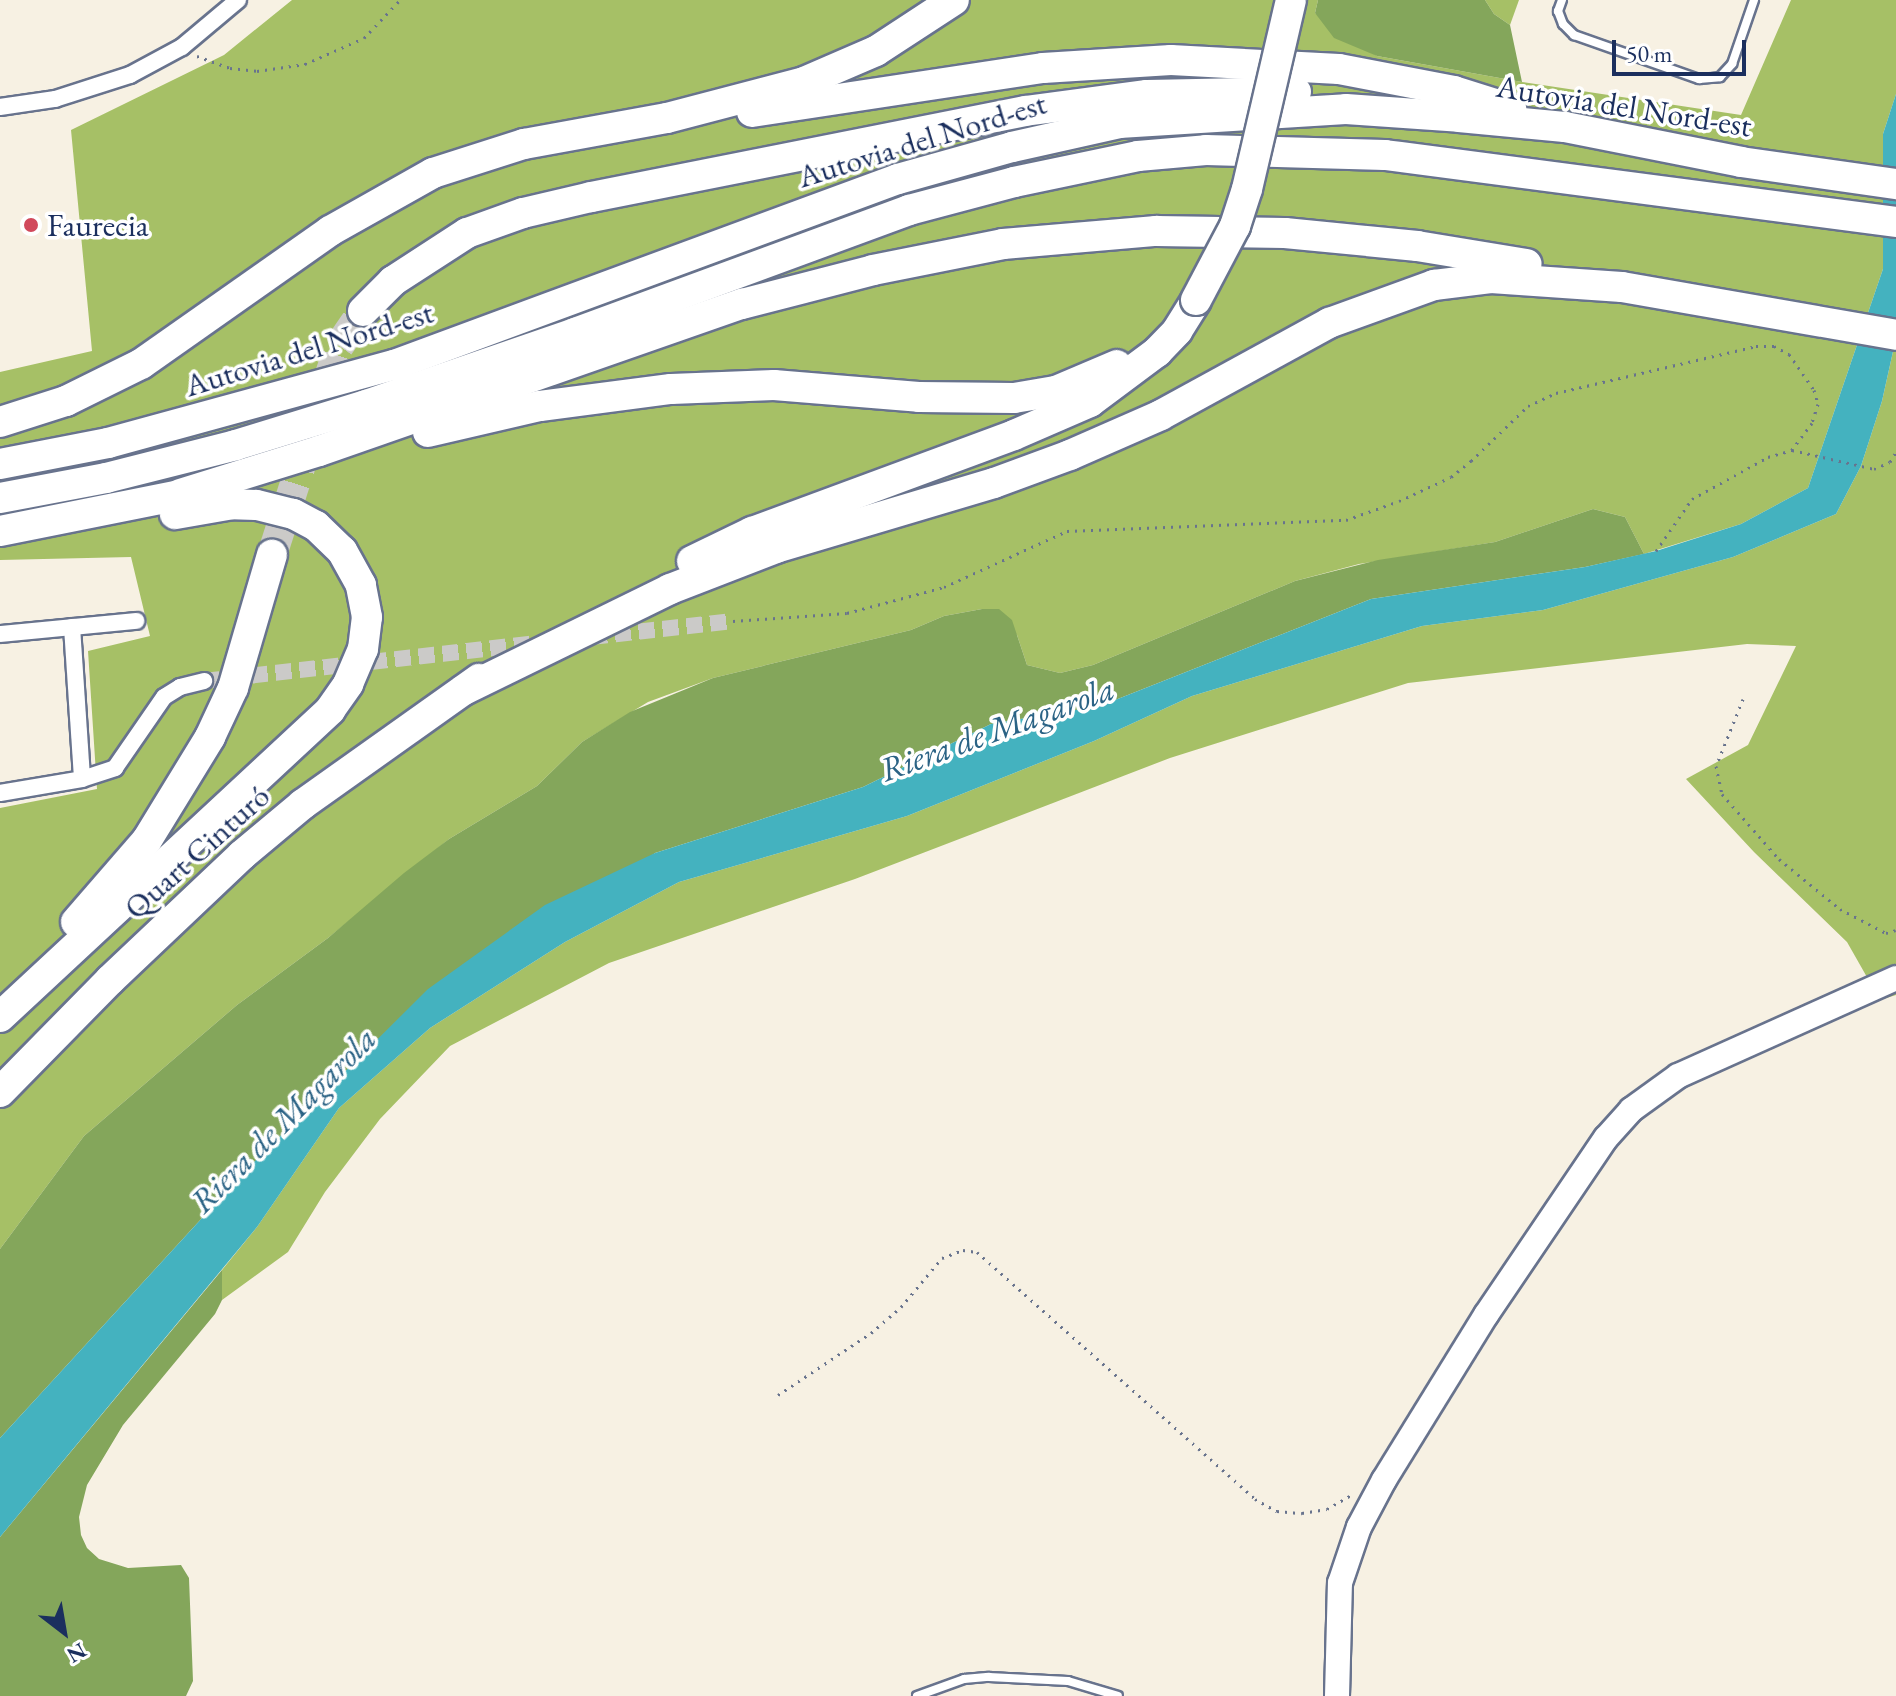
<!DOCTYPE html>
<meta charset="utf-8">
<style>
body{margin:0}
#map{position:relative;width:1896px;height:1696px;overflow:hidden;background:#f7f1e3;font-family:"EB Garamond",serif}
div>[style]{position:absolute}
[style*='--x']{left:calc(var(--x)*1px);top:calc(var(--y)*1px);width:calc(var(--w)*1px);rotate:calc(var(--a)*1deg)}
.green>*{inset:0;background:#a6c066}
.forest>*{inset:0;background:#84a65b}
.water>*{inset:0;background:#44b2bf}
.street-tunnel>*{height:16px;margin-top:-8px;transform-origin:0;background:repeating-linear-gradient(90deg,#cbcac8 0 16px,transparent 0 24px)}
.highway-tunnel>*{height:30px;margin-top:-15px;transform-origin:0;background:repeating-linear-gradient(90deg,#cbcac8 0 30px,transparent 0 45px)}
.path>*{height:3px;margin-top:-1.5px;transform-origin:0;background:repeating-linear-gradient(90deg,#68738d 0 2px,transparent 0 8px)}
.roads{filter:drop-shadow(2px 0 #68738d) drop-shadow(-2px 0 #68738d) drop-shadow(0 2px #68738d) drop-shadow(0 -2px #68738d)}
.lane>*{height:8px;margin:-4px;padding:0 4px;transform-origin:4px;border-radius:4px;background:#fff}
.street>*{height:16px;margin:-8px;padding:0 8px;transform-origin:8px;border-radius:8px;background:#fff}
.secondary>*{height:24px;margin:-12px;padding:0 12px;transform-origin:12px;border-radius:12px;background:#fff}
.highway>*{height:30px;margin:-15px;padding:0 15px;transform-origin:15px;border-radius:15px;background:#fff}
.bridges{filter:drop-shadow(2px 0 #68738d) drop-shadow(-2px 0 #68738d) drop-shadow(0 2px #68738d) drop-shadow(0 -2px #68738d)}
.highway-bridge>*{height:30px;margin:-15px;padding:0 15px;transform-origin:15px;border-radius:15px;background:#fff}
.dots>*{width:22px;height:22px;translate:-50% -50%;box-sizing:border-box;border:4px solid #fff;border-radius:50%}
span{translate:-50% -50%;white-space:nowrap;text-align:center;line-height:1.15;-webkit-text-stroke:7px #fff;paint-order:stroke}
.street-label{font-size:32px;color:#1b2f5e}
.poi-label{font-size:32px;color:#1b2f5e}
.left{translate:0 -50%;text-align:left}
.water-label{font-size:34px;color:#2b6385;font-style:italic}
.north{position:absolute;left:24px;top:1592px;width:80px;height:80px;-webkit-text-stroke:6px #fff;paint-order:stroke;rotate:149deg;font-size:22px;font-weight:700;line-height:32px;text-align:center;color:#1b2f5e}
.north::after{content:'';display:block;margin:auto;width:28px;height:36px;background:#1b2f5e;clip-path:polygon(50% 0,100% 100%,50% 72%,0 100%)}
.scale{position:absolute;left:1612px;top:40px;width:134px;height:36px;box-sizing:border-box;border:4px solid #1b2f5e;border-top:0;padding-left:10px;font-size:24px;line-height:28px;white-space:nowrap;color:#1b2f5e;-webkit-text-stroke:6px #fff;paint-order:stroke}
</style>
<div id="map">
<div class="green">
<i style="clip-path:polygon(292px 0,1318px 0,1315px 13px,1377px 56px,1522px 82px,1741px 115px,1791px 0,1896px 0,1896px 94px,1883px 134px,1883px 269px,1808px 488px,1741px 524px,1644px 554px,1625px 517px,1593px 509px,1495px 542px,1359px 564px,1295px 581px,1093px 665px,1060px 673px,1027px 665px,1017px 635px,982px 609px,944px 616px,911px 630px,713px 678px,648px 702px,582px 742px,537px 786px,449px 839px,328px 938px,237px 1005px,84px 1136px,0 1249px,0 808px,97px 789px,88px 651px,150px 636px,131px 557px,0 560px,0 372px,92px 351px,71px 130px,224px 55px)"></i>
<i style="clip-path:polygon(1485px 0,1519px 0,1510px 25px,1494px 14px)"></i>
<i style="clip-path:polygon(1896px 338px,1896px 995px,1880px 1000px,1847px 942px,1754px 852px,1686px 779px,1748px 745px,1796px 646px,1747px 644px,1408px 683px,1170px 758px,855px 879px,609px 963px,450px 1046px,380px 1119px,325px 1192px,288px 1252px,222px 1300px,222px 1270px,257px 1227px,339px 1108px,430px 1028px,565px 942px,679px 882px,907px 816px,1094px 741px,1192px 696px,1422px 626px,1543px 610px,1733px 557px,1836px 514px,1861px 466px,1882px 401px)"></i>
</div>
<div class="forest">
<i style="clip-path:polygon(1318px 0,1485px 0,1494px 14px,1510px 25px,1522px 82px,1377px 56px,1334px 38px,1315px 13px)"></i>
<i style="clip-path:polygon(1593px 509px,1625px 517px,1644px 554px,1585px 567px,1371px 599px,1100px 706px,991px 724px,863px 787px,655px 853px,248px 1168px,0 1438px,0 1249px,84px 1136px,237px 1005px,328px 938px,404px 873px,449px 839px,537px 786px,582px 742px,630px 712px,713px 678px,911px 630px,944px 616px,982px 609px,999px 609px,1012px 620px,1027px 665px,1060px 673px,1093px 665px,1295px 581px,1378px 560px,1495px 542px)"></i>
<i style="clip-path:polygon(222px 1270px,222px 1300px,215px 1314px,123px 1425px,87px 1485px,79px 1517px,81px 1535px,87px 1548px,99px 1559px,128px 1568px,181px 1565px,189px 1578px,193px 1681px,186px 1696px,0 1696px,0 1537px)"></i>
</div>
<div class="water">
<i style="clip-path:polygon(1896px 94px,1896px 338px,1882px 401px,1861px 466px,1836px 514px,1733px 557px,1543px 610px,1422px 626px,1192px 696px,1094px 741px,907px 816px,679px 882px,565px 942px,430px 1028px,339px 1108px,257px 1227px,0 1537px,0 1438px,248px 1168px,428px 989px,545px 905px,655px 853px,863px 787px,991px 724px,1100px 706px,1371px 599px,1585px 567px,1656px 551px,1741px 524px,1808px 488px,1883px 269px,1883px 134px)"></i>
</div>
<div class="street-tunnel">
<i style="--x:591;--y:637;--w:143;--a:-6.4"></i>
<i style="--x:204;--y:681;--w:338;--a:-6.5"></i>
</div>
<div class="highway-tunnel">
<i style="--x:272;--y:555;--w:219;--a:-72.2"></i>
<i style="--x:339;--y:346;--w:42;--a:-55.6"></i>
</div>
<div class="path">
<i style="--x:197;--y:56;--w:35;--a:20"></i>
<i style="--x:230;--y:68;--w:27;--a:6"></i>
<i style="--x:257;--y:71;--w:49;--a:-8.3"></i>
<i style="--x:305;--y:64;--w:64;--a:-23.8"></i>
<i style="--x:364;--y:38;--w:52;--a:-46.5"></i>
<i style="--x:1656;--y:551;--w:63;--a:-55.3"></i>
<i style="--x:1692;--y:499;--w:87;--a:-28.9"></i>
<i style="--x:1768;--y:457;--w:25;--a:-16"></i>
<i style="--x:733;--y:621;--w:114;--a:-4"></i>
<i style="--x:847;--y:613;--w:100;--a:-15"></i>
<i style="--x:944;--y:587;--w:135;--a:-24.5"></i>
<i style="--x:1067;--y:531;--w:279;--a:-2.3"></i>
<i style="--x:1346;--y:520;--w:56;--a:-19.7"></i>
<i style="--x:1399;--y:501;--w:57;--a:-24.8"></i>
<i style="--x:1451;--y:477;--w:26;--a:-39"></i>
<i style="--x:1471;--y:461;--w:79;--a:-44"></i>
<i style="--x:1528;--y:406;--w:31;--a:-25"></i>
<i style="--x:1556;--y:393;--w:205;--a:-13.2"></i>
<i style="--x:1756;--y:346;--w:18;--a:0"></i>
<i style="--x:1774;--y:346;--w:17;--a:28"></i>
<i style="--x:1789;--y:354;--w:44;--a:55.2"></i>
<i style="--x:1814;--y:390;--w:15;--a:74"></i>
<i style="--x:1818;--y:404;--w:20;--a:108"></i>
<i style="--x:1812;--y:423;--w:34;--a:127"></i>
<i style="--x:1792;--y:450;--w:84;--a:13"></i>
<i style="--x:1874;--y:469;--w:17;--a:-24"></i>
<i style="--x:1890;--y:462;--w:12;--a:-59"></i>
<i style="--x:1743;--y:699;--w:72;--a:111.9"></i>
<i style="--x:1716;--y:766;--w:29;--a:78"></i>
<i style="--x:1722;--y:794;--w:86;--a:48.8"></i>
<i style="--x:1779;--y:859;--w:79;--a:39.3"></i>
<i style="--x:1840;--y:909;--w:52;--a:27.6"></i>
<i style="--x:1886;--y:933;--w:10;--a:-17"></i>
<i style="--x:778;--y:1395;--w:112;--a:-33.7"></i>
<i style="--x:871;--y:1333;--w:40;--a:-41"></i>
<i style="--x:901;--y:1307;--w:64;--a:-50.1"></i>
<i style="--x:942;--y:1258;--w:22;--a:-21"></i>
<i style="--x:963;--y:1250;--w:14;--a:8"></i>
<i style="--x:977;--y:1252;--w:372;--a:41.6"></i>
<i style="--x:1255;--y:1499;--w:25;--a:29"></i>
<i style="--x:1277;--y:1511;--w:25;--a:5"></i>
<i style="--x:1302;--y:1513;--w:25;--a:-9"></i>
<i style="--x:1327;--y:1509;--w:28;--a:-30"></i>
</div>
<div class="roads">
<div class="lane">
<i style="--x:1562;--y:0;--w:12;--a:110"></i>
<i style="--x:1558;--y:11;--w:14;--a:69"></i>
<i style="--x:1563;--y:24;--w:16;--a:45"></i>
<i style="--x:1574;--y:35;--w:133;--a:19.4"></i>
<i style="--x:1699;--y:79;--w:21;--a:-5"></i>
<i style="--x:1720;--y:77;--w:18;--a:-47"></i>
<i style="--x:1732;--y:64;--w:68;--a:-71"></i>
<i style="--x:917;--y:1696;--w:50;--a:-19.9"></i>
<i style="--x:964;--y:1679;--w:25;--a:-5"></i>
<i style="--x:989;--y:1677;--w:79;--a:2.9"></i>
<i style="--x:1068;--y:1681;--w:52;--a:16.7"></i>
</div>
<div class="street">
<i style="--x:0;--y:107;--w:56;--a:-8.3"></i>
<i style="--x:55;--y:99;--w:79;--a:-17.7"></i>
<i style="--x:130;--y:75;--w:59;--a:-28.3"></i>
<i style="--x:182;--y:47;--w:73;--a:-40"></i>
<i style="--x:72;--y:627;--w:152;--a:86.2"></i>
<i style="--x:0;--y:634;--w:137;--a:-5.5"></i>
<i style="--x:0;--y:793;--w:83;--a:-9.7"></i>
<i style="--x:82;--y:779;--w:35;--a:-18"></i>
<i style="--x:115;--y:768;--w:86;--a:-55.4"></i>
<i style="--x:164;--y:697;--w:19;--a:-32"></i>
<i style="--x:180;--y:687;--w:25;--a:-14"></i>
</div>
<div class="secondary">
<i style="--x:1337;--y:1696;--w:113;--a:-88.5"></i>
<i style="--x:1340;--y:1583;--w:59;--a:-71.3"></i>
<i style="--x:1359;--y:1527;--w:53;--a:-62"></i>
<i style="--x:1384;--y:1480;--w:194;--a:-58.3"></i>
<i style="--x:1486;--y:1315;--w:214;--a:-55.9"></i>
<i style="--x:1606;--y:1138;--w:38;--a:-48"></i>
<i style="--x:1631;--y:1110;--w:58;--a:-35.9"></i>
<i style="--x:1678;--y:1076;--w:239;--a:-24.2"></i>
</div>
<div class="highway">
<i style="--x:752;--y:112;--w:294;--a:-8.6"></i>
<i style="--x:1043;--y:68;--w:128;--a:-3.6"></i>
<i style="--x:1171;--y:60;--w:168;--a:3.1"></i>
<i style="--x:1339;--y:69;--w:117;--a:10.8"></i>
<i style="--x:1454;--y:91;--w:60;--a:17.5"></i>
<i style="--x:363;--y:311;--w:42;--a:-45"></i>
<i style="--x:393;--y:281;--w:88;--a:-33"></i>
<i style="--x:467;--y:233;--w:59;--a:-19.7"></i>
<i style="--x:523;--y:213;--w:70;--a:-13.2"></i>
<i style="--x:591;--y:197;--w:442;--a:-11.2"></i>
<i style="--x:1025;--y:111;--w:123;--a:-7.5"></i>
<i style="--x:1147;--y:95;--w:149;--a:-1.2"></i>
<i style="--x:0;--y:422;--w:69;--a:-17.7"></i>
<i style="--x:66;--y:401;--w:84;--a:-26.3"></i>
<i style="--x:141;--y:364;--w:231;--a:-35.1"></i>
<i style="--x:330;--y:231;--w:118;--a:-29.4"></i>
<i style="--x:433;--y:173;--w:96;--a:-17.7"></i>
<i style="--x:524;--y:144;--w:145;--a:-10.3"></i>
<i style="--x:667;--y:118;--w:142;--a:-14.7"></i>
<i style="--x:804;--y:82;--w:78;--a:-23.3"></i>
<i style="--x:876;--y:51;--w:93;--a:-33.2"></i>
<i style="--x:428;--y:432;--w:115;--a:-13.1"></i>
<i style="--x:540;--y:406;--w:132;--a:-7.4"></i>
<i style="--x:671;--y:389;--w:103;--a:-2.2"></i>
<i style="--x:774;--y:385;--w:145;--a:4.7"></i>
<i style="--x:919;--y:397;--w:95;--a:0.6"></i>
<i style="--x:1014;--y:398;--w:43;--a:-9.5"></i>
<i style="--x:1056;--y:391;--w:66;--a:-23.1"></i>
<i style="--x:0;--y:464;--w:110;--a:-11"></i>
<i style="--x:108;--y:443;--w:296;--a:-15.3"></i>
<i style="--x:394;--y:365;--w:537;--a:-20.26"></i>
<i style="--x:898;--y:179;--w:118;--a:-15.7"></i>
<i style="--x:1012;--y:147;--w:110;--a:-12.6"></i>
<i style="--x:1119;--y:123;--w:227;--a:-3.5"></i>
<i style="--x:1346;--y:109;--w:113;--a:4"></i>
<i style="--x:1459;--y:117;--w:106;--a:5.4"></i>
<i style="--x:1565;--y:127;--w:179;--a:11.2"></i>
<i style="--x:1741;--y:162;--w:157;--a:8.1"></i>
<i style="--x:180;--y:494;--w:145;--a:-17.2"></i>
<i style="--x:319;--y:451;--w:448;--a:-19.2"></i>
<i style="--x:742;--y:304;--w:135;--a:-14.5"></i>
<i style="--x:873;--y:270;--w:133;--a:-11.3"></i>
<i style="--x:1003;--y:244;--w:154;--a:-4.9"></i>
<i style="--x:1156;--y:231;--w:129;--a:0.9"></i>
<i style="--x:1285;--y:233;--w:133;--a:5.6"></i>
<i style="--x:1417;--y:246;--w:111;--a:9.3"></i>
<i style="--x:0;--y:498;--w:108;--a:-10.7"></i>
<i style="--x:106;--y:478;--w:134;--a:-14.2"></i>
<i style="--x:236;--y:445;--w:136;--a:-17.1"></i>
<i style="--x:366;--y:405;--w:221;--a:-19"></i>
<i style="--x:575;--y:333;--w:356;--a:-20.2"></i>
<i style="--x:909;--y:210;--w:109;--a:-14.9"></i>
<i style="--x:1014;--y:182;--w:127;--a:-11.8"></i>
<i style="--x:1138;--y:156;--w:68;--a:-5"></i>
<i style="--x:1206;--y:150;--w:179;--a:1.6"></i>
<i style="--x:1385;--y:155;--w:515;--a:7.47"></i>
<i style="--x:0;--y:531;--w:204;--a:-11.3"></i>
<i style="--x:692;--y:561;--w:67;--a:-25.8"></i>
<i style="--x:752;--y:532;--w:279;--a:-20.3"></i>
<i style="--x:1014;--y:435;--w:83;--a:-23.5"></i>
<i style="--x:1090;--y:402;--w:84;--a:-36.7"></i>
<i style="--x:1157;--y:352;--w:29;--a:-46"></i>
<i style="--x:1177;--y:331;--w:36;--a:-58"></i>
<i style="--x:464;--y:690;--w:229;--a:-26.1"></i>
<i style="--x:670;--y:589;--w:114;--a:-21.1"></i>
<i style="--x:776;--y:548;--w:227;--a:-16.6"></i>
<i style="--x:994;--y:483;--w:81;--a:-20.2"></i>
<i style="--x:1070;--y:455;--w:99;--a:-23.7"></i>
<i style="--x:1161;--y:415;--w:192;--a:-28.7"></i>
<i style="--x:1329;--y:323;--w:112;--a:-19.9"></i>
<i style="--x:1434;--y:285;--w:57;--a:-7"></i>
<i style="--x:1491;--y:278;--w:131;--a:3.9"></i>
<i style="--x:1622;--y:287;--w:278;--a:9.9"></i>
<i style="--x:76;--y:922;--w:108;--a:-49.1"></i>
<i style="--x:147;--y:840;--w:121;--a:-58.5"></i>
<i style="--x:210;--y:737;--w:54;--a:-64.9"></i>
<i style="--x:233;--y:688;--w:139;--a:-73.7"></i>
<i style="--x:0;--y:1017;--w:451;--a:-42.9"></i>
<i style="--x:330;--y:710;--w:32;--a:-55"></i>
<i style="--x:348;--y:684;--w:38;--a:-67"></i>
<i style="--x:363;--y:649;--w:32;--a:-83"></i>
<i style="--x:367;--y:617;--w:33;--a:-101"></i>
<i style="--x:361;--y:585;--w:39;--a:-119"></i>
<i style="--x:342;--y:551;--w:36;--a:-136"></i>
<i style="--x:316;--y:526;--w:26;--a:-152"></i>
<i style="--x:293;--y:514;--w:38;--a:-166"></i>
<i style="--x:256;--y:505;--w:23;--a:-178"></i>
<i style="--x:233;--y:504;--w:59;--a:170.2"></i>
<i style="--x:0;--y:1092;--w:157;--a:-45.5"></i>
<i style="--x:110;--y:980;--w:182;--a:-43.4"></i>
<i style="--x:242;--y:855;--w:80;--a:-39.9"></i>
<i style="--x:303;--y:804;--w:216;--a:-35.4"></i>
</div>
</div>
<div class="bridges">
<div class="highway-bridge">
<i style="--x:1196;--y:300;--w:84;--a:-62.2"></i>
<i style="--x:1235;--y:226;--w:39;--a:-72"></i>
<i style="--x:1247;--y:189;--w:194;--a:-76.9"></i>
</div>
</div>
<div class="dots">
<i style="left:31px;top:225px;background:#d1495b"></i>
</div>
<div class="street-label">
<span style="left:1624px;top:106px;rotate:9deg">Autovia del Nord-est</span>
<span style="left:922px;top:140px;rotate:-17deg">Autovia del Nord-est</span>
<span style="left:309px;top:349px;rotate:-17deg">Autovia del Nord-est</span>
<span style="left:197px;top:852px;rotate:-42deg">Quart Cinturó</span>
</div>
<div class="poi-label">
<span class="left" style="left:47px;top:225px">Faurecia</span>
</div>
<div class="water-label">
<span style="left:997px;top:729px;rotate:-20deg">Riera de Magarola</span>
<span style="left:283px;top:1120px;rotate:-45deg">Riera de Magarola</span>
</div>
<div class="north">N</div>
<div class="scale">50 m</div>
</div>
